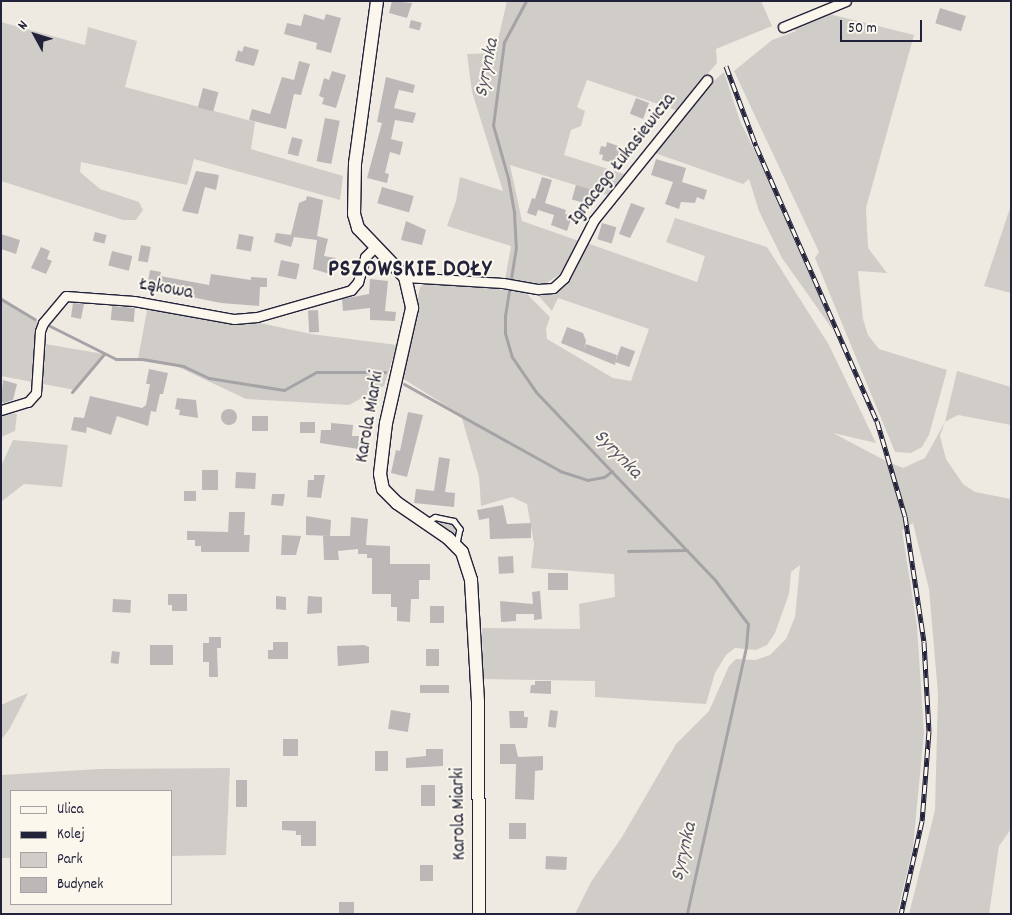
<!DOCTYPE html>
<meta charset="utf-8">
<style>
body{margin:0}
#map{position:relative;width:1012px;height:915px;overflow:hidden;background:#eeeae2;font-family:Dekko,sans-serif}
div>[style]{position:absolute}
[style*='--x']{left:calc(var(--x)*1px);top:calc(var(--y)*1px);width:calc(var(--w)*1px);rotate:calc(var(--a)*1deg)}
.green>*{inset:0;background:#d0cdc9}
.stream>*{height:3px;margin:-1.5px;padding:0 1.5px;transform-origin:1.5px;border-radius:1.5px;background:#a6a3a7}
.building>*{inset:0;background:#bcb8b8;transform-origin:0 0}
.round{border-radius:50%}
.roads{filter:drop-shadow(1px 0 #22223b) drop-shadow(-1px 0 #22223b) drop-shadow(0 1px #22223b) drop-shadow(0 -1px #22223b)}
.lane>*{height:4.5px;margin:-2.25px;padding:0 2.25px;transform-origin:2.25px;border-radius:2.25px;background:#fbf7ec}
.street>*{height:9px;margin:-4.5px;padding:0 4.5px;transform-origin:4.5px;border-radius:4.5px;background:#fbf7ec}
.secondary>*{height:12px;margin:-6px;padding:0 6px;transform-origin:6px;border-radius:6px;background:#fbf7ec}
.rail>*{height:5px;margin-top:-2.5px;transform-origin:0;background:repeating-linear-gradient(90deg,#fbf7ec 0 9px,#22223b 0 18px);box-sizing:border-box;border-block:1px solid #22223b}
span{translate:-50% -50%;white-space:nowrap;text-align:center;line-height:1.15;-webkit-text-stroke:4px #fbf7ec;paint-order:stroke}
.street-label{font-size:19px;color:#22223b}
.water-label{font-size:20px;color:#575666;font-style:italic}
.district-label{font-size:24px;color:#22223b;font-weight:700;letter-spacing:1px}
.frame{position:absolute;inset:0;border:2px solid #22223b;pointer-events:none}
.legend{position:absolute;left:10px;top:790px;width:162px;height:115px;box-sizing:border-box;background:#fbf7ec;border:1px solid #a4a2a5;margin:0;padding:6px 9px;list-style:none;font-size:15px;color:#22223b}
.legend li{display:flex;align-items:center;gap:10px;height:25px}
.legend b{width:25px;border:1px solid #a4a2a5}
.north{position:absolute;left:10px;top:10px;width:50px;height:50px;-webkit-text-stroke:4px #fbf7ec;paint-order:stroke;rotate:309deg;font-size:14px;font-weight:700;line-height:20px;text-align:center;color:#22223b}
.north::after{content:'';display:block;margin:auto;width:18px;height:22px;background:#22223b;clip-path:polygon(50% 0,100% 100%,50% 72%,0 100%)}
.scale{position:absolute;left:840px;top:20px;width:82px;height:22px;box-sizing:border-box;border:2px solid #22223b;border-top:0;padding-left:6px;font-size:15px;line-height:18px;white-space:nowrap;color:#22223b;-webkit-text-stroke:4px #fbf7ec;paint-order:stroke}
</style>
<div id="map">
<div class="green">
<i style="clip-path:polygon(507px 1px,761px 1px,772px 26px,716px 49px,717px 63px,676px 110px,587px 80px,577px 107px,585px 111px,581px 126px,571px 130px,564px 155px,624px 174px,608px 195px,510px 165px,522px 221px,579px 241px,560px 274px,545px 284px,505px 280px,511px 246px,447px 226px,456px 201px,460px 177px,503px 191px,472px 92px,467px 54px,495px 53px)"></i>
<i style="clip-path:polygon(825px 13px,914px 35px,866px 208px,868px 248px,887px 273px,858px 271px,863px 319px,868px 335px,879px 349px,947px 370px,929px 435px,922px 447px,911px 453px,895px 452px,815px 258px,819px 252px,734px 71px,772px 40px,796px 31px,793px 27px)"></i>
<i style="clip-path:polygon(1px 22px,85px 45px,88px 27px,137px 41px,125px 87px,255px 122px,251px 149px,343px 176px,340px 200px,194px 159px,187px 185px,81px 162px,80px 172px,100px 189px,139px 202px,143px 210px,136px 220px,123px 220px,1px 181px)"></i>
<i style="clip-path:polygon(724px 72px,740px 121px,786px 215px,833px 330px,782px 258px,759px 211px,749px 179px,743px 184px,652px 152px,706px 88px)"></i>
<i style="clip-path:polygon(1011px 205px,1011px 293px,984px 286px)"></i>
<i style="clip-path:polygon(675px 218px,767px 247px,829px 345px,876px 443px,833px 433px,886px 461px,903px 468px,925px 458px,945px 422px,957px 371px,1011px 387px,1011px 425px,958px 415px,945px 422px,940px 436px,946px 459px,963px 484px,975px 492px,1011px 499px,1011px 829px,999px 846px,989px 914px,909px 914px,935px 810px,938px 694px,929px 589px,913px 523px,902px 530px,917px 626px,924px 733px,913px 847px,897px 914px,575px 914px,591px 882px,622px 837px,676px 744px,709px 711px,729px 666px,736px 659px,755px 660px,770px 655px,786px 639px,795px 617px,800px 565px,791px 572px,789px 594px,775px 633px,767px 645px,756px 650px,735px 648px,726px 655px,715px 673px,706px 704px,595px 697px,595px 681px,483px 679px,482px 628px,580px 629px,579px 604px,615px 597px,614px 574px,531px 568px,534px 544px,527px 504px,512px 497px,481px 506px,479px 477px,461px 415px,402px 378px,420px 287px,430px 280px,526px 293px,550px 317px,546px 329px,547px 339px,613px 378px,631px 381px,649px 329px,558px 298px,552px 311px,536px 293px,553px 294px,567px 285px,587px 243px,697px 282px,705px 256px,666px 242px)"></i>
<i style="clip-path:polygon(1px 297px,38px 321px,45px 344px,104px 354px,75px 390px,1px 376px)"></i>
<i style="clip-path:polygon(148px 305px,204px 318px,260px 323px,311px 334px,397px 345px,384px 386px,349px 405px,246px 399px,172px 364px,138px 359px)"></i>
<i style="clip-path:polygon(1px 412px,17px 414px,15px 431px,1px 437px)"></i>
<i style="clip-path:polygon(13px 440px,68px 445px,62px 487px,24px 484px,1px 502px,1px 466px)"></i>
<i style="clip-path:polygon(443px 519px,456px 527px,456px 535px,440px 524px)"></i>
<i style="clip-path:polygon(28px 693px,10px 728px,1px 740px,1px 705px)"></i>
<i style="clip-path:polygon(230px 768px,226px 855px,171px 856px,171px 791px,11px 791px,11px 858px,1px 858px,1px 775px,99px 769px)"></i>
</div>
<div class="stream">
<i style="--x:526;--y:1;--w:47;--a:118.2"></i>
<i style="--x:504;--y:42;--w:84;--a:97.5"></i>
<i style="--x:493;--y:125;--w:55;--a:74.2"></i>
<i style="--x:508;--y:178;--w:36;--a:80"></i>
<i style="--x:514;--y:213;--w:34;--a:87"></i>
<i style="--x:516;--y:247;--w:70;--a:99.1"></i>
<i style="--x:505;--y:316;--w:17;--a:90"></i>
<i style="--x:505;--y:333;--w:25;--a:74"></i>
<i style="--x:512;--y:357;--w:42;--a:55.6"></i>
<i style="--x:536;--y:392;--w:260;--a:46.4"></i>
<i style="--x:715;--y:580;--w:55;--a:53.1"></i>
<i style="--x:748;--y:624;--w:23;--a:95"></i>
<i style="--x:746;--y:647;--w:273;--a:102.5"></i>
<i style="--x:1;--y:299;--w:39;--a:31"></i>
<i style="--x:48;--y:325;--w:76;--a:26.6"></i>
<i style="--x:116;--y:359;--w:26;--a:0"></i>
<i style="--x:142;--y:359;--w:42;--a:9.7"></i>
<i style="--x:183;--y:366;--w:29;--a:25"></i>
<i style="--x:209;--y:378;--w:76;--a:9.1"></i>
<i style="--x:284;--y:390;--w:37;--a:-29"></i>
<i style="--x:316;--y:372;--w:69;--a:0"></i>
<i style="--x:404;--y:384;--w:179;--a:29.1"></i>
<i style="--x:560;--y:471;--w:28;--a:18"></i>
<i style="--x:587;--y:480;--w:17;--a:-10"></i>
<i style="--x:604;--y:477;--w:10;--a:-37"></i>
<i style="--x:72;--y:392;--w:50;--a:-49.9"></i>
<i style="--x:628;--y:551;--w:59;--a:-1"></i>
</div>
<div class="building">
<i style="clip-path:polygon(392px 1px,412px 3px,407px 18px,389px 13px)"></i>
<i style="left:940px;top:8px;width:27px;height:16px;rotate:17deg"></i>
<i style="clip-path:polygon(304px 14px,324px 20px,326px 14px,341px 18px,331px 53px,316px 49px,317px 43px,284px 34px,287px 23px,301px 26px)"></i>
<i style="left:411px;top:20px;width:11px;height:8px;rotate:15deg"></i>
<i style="clip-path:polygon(244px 46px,259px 50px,254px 66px,235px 61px,238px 50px,242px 52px)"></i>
<i style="clip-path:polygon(299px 61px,310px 64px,301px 95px,294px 94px,286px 129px,249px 120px,252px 109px,270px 114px,282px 77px,294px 80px)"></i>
<i style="clip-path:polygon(332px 71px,346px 75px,336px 108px,322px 104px,324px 98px,319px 96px,324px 78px,329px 80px)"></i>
<i style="clip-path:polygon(386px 77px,415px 85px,413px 93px,399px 90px,394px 108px,416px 113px,413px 123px,395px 120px,391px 139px,403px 142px,400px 155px,390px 152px,385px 173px,389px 174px,387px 183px,367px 178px,382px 123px,377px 122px)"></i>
<i style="left:203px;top:88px;width:16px;height:20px;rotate:15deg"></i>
<i style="left:636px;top:98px;width:14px;height:17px;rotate:21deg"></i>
<i style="left:325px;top:118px;width:15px;height:44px;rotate:11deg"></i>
<i style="left:292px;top:137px;width:11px;height:17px;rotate:15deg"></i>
<i style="clip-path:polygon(607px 142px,621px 147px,616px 164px,602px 160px,603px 155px,599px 154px,601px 146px,606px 147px)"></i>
<i style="clip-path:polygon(656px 159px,686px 168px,682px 182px,707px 190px,704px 200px,697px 197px,695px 203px,681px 202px,679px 209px,665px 204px,673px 182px,651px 175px)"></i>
<i style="clip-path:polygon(196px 171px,219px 175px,216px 190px,205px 187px,198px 214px,182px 211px)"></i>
<i style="clip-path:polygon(542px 177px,552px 180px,545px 203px,566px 210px,565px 214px,572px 216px,567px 231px,551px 225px,554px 215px,538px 210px,536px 216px,527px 213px,532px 198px,535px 199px)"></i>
<i style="left:576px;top:185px;width:15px;height:15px;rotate:16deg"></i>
<i style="left:382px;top:187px;width:33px;height:17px;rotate:16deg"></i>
<i style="clip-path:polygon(307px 196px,323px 200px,317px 236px,328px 239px,324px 256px,336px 258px,333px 275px,313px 269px,317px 240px,294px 237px,291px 247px,274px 242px,276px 233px,291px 235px,299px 203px,306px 200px)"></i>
<i style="clip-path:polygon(631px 203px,645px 208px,630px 238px,619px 234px)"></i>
<i style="clip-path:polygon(406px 221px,426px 230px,422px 245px,401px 240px)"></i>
<i style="left:602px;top:223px;width:15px;height:17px;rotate:16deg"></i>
<i style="left:95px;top:232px;width:12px;height:9px;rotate:14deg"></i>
<i style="clip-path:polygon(1px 234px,20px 240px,16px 254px,1px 249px)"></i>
<i style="left:239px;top:234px;width:15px;height:15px;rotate:11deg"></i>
<i style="left:141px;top:245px;width:10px;height:16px;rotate:11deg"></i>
<i style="clip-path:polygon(41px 247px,50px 251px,47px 259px,52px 261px,46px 274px,31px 268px)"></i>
<i style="left:112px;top:251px;width:21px;height:15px;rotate:14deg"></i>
<i style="left:281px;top:260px;width:19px;height:16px;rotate:12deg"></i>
<i style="clip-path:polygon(150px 270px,161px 272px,160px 276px,209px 285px,211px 274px,251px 280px,251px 277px,267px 278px,267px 287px,260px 287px,259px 306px,221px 303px,147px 288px)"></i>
<i style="clip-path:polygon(370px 279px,388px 281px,385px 311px,396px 312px,395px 321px,370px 320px,370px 308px,343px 311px,342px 299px,369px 294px)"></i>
<i style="clip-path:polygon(73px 303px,84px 304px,81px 319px,71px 317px)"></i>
<i style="left:112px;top:306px;width:23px;height:14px;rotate:5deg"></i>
<i style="left:318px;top:310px;width:22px;height:10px;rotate:87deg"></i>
<i style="clip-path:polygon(567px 327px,583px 333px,586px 341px,584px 350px,586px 344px,617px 355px,615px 365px,561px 343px)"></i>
<i style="left:621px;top:346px;width:15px;height:17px;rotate:20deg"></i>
<i style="clip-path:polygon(149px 369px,168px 373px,163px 394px,160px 394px,156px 412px,151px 411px,148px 426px,117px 416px,111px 435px,87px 427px,86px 433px,71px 430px,74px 417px,84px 418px,90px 396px,142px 408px,146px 405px,150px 384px,146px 384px)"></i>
<i style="clip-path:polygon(3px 380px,17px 384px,13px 400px,4px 403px,1px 402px)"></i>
<i style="clip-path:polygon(177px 398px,196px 400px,198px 418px,179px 415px,180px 410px,175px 409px)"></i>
<i class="round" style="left:221px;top:409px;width:16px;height:16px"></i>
<i style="clip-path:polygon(408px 412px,423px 415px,407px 477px,391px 473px,396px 450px,400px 451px)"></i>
<i style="left:252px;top:416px;width:16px;height:15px"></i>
<i style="left:300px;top:422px;width:15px;height:11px"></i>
<i style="clip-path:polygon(331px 423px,353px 425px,352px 436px,359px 436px,358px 449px,320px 443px,321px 430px,331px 430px)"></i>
<i style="clip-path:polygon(439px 457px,450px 459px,445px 492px,455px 493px,454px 507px,414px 503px,416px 489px,434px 491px)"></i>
<i style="left:202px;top:470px;width:16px;height:20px"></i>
<i style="left:236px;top:472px;width:20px;height:16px;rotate:3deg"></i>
<i style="clip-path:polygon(314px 475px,325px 475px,321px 498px,307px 497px,308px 480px,314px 480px)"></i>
<i style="left:184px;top:491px;width:12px;height:10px"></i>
<i style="clip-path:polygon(272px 494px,285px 494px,283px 506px,271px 505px)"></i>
<i style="clip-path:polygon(503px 505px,507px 524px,531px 523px,531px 538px,490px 539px,489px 518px,479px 520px,477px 510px)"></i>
<i style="clip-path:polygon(229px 512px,245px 512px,244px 535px,250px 535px,249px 552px,201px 552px,201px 546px,195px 546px,195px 540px,187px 540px,187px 531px,228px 532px)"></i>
<i style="clip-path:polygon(306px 516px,331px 520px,330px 536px,306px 535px)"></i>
<i style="clip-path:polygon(351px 517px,368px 519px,366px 545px,390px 546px,390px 564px,430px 564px,430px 580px,419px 580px,419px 599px,411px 599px,410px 622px,397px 621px,397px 607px,391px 607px,391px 594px,372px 594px,372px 558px,367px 558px,367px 554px,358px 554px,358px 549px,338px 551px,339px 560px,324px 560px,323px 536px,350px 536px)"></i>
<i style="clip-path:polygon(282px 535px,301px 536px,296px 555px,281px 555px)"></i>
<i style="left:513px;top:556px;width:17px;height:15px;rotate:87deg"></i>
<i style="left:568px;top:573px;width:17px;height:20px;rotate:90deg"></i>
<i style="clip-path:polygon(540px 591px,542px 619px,534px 620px,534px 614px,516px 614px,516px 621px,501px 622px,500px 601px,533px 604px,532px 592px)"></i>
<i style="clip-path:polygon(168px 594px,187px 594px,187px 611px,172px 611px,172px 605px,168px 605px)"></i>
<i style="clip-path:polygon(276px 596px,286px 597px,286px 610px,276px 609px)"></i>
<i style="clip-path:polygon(308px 596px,322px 597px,322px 613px,307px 614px)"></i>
<i style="left:113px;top:599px;width:18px;height:13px;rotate:3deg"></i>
<i style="left:430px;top:606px;width:14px;height:17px"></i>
<i style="clip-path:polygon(209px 637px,221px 637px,221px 648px,217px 648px,218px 677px,209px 677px,209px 662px,203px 662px,203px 643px,209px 643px)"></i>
<i style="clip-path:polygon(273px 642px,288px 642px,288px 659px,268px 659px,268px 650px,273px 650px)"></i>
<i style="left:150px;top:645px;width:23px;height:20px"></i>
<i style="clip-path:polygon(364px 645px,369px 647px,369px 663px,338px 666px,337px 646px)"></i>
<i style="left:426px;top:649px;width:13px;height:17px"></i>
<i style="left:112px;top:651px;width:8px;height:12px;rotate:7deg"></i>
<i style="clip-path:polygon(535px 681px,551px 681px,551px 694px,530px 693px,531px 685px,535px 685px)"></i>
<i style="left:420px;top:685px;width:29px;height:8px"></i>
<i style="left:391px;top:710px;width:20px;height:19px;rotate:9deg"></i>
<i style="left:550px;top:710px;width:8px;height:17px;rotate:7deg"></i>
<i style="clip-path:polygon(509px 711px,524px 711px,524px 717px,528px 717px,527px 728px,510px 728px)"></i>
<i style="left:283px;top:739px;width:15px;height:17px"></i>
<i style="clip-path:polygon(500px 744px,515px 744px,518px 757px,543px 756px,543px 770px,535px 771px,534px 800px,515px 799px,516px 764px,500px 764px)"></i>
<i style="clip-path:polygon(426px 749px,443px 749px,443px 766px,406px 768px,406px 758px,426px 756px)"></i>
<i style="left:375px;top:751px;width:13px;height:20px"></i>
<i style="left:236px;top:780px;width:11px;height:27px"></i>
<i style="left:421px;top:785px;width:14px;height:21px"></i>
<i style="clip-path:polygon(282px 821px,316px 821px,316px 846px,301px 846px,301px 835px,296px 835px,296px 831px,282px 830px)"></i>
<i style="left:509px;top:823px;width:17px;height:16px"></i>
<i style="left:546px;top:856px;width:21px;height:13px;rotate:3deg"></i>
<i style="left:420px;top:865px;width:13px;height:16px"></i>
<i style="left:339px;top:902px;width:15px;height:12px"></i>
</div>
<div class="roads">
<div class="lane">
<i style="--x:427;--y:522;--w:9;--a:-32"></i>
<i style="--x:435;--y:517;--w:19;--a:12"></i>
<i style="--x:454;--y:521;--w:10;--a:53"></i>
<i style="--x:460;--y:529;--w:14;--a:102"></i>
</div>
<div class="street">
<i style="--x:783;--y:27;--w:68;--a:-22.4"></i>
<i style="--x:405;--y:277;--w:98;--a:3.5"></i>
<i style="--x:503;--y:283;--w:36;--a:10"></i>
<i style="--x:538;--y:289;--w:15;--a:-4"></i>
<i style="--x:553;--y:288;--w:15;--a:-42"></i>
<i style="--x:564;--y:278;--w:65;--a:-62.7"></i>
<i style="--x:594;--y:220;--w:180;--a:-51.1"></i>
<i style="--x:1;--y:410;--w:28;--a:-17"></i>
<i style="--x:28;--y:402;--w:12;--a:-48"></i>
<i style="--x:36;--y:393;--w:62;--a:-86.3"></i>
<i style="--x:40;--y:331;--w:9;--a:-69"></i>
<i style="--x:43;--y:323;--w:35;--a:-50"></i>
<i style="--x:66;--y:296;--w:68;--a:4.2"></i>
<i style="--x:134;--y:301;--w:102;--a:10.2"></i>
<i style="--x:234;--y:319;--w:23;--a:-5"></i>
<i style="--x:257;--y:317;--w:98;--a:-16"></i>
<i style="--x:351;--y:290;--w:11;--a:-49"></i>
<i style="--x:358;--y:282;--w:26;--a:-74"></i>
<i style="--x:365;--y:257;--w:16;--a:-45"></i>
</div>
<div class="secondary">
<i style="--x:377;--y:1;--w:163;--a:97.7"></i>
<i style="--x:355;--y:163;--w:51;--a:91.1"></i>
<i style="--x:354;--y:214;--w:15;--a:74"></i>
<i style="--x:358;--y:228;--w:68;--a:46.2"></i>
<i style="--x:405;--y:277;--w:32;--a:77"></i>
<i style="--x:412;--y:308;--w:118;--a:102.7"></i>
<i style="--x:386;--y:423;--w:51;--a:96.7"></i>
<i style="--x:380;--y:474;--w:15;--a:79"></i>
<i style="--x:383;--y:489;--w:20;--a:45"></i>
<i style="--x:397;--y:503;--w:62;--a:34.5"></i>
<i style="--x:448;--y:538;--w:20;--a:45"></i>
<i style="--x:462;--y:552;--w:29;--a:72"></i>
<i style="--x:471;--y:580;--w:121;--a:86.7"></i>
<i style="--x:478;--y:701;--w:213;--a:89.7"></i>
</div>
</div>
<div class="rail">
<i style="--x:726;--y:66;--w:85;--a:69.4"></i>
<i style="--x:756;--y:146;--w:300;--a:66.3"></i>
<i style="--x:877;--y:421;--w:99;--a:73.6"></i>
<i style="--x:905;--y:516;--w:127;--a:81.4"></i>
<i style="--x:924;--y:642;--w:89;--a:86.8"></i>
<i style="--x:929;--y:731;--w:90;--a:94.4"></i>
<i style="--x:922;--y:821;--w:95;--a:102.7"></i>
</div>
<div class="street-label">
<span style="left:623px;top:160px;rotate:-52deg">Ignacego Łukasiewicza</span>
<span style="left:166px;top:290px;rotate:10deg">Łąkowa</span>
<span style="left:371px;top:417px;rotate:-80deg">Karola Miarki</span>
<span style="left:460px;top:814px;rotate:-91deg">Karola Miarki</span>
</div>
<div class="water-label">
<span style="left:488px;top:68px;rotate:-79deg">Syrynka</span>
<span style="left:617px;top:455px;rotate:46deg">Syrynka</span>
<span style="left:685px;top:852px;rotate:-77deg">Syrynka</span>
</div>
<div class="district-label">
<span style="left:410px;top:271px">PSZOWSKIE DOŁY</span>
</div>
<div class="frame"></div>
<ul class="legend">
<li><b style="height:6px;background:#fbf7ec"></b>Ulica</li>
<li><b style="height:6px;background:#22223b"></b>Kolej</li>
<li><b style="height:14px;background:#d0cdc9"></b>Park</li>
<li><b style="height:14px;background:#bcb8b8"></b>Budynek</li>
</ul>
<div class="north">N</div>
<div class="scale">50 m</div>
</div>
